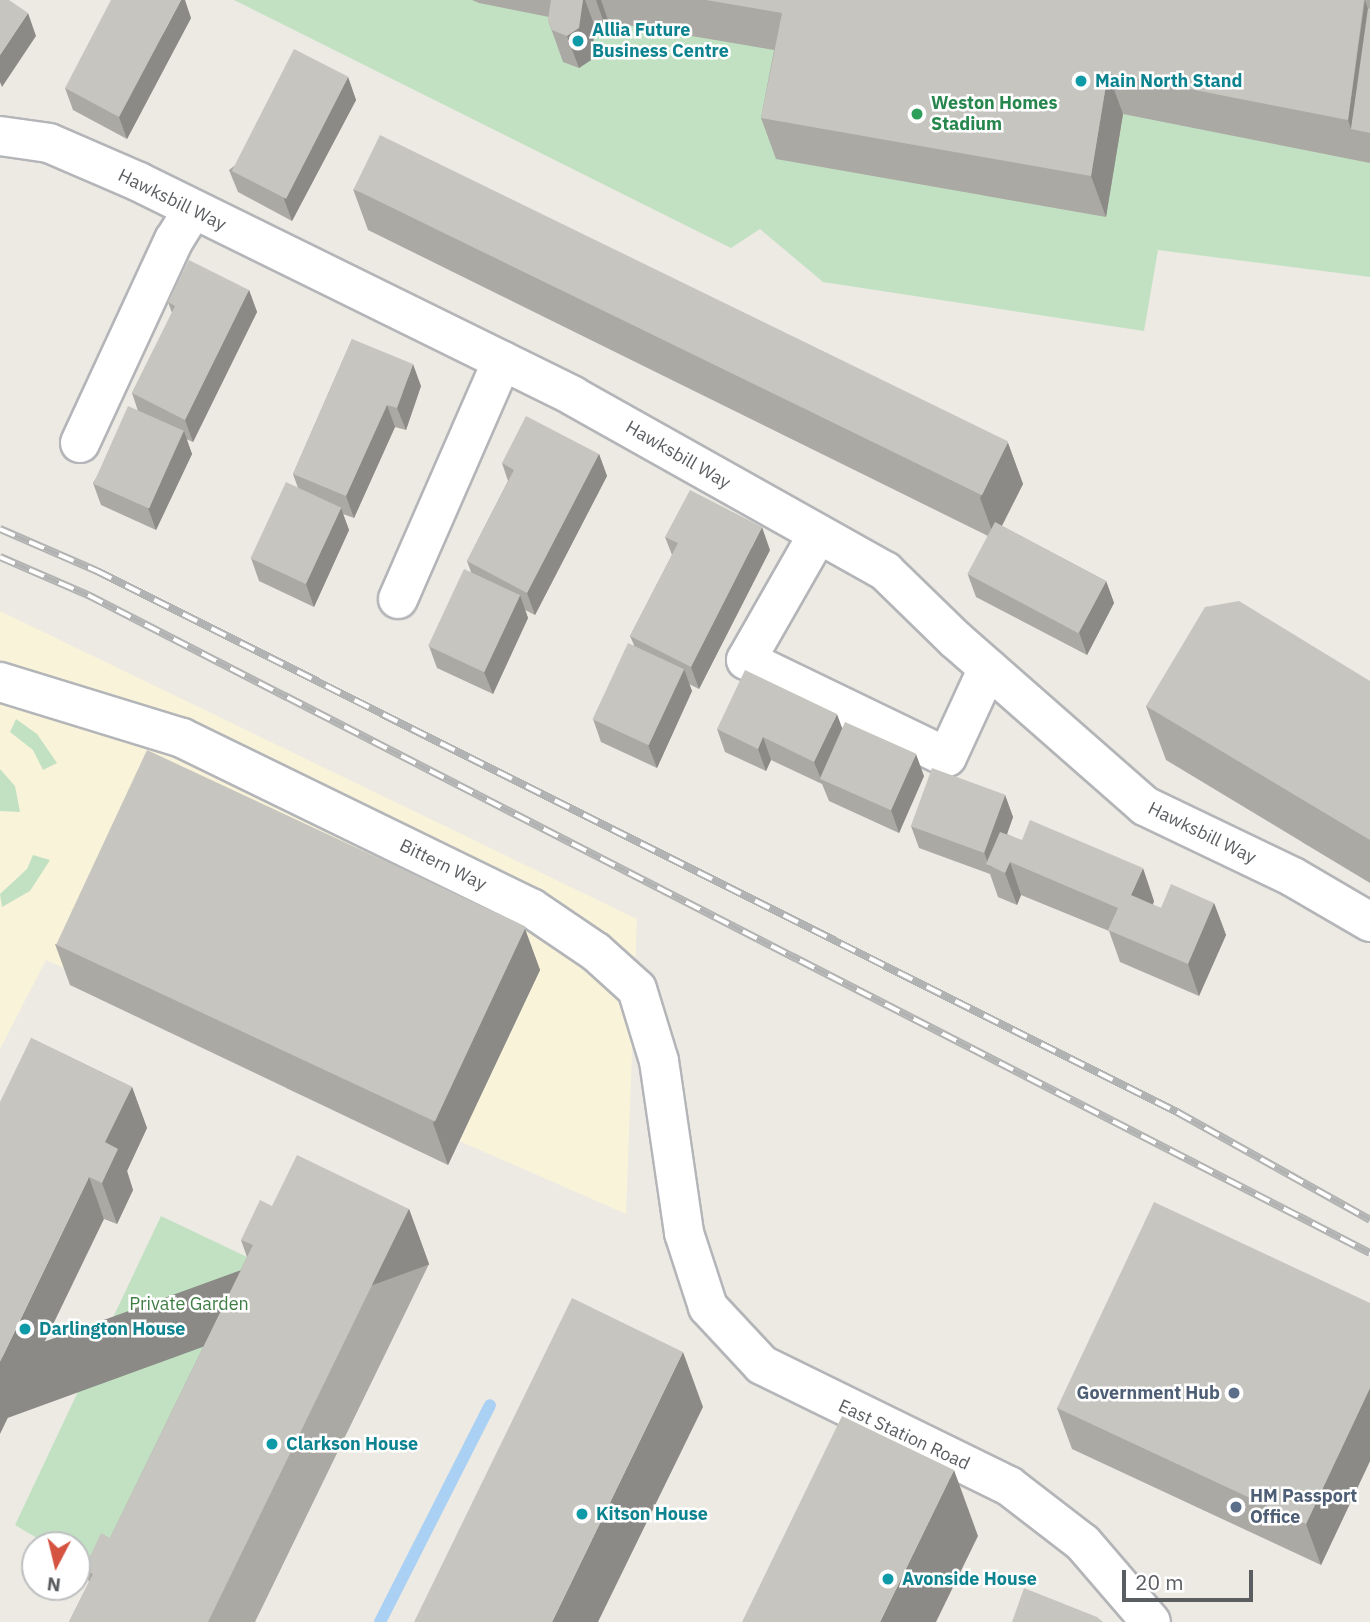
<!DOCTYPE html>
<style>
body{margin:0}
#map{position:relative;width:1370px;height:1622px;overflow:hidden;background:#eceae3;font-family:"IBM Plex Sans",sans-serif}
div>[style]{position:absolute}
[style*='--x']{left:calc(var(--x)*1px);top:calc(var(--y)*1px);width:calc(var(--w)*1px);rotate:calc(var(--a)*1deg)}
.commercial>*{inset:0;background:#f9f3da}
.green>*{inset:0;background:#c2e1c3}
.stream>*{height:12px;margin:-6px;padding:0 6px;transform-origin:6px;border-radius:6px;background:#aad1f4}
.roads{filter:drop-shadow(2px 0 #b3b5b8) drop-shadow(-2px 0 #b3b5b8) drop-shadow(0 2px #b3b5b8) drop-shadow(0 -2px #b3b5b8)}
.minor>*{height:38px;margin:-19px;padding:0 19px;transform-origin:19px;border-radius:19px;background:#fff}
.rail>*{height:8px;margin-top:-4px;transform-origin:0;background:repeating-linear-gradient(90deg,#fff 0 16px,#b1b2b2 0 32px);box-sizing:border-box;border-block:2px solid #b1b2b2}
.wall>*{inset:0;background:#aba9a4}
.shaded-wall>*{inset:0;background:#8b8a86;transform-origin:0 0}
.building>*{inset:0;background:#c7c5bf;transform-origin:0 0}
.dots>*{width:19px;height:19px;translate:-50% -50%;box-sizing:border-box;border:4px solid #fff;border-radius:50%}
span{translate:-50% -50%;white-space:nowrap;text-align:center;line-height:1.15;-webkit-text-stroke:5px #fff;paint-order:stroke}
.culture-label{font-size:18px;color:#0d838f;font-weight:700}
.left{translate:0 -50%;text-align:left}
.leisure-label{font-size:18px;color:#27864d;font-weight:700}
.street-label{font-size:18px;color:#5b5e61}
.park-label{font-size:18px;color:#3e7d44}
.service-label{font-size:18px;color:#4e5e75;font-weight:700}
.right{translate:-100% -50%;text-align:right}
.north{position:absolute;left:21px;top:1531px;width:70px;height:70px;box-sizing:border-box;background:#fff;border:2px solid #bdbfc0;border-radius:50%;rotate:187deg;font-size:19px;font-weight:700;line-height:28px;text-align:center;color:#5b5e61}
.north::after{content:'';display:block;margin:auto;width:24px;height:32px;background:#d45341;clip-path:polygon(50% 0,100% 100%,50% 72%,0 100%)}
.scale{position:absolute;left:1122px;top:1570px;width:131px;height:32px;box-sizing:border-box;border:4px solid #5b5e61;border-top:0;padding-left:9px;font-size:21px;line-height:24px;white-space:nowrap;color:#5b5e61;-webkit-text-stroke:5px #fff;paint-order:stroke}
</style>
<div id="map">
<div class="commercial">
<i style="clip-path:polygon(0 611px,637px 919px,626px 1214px,46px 960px,0 1049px)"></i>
</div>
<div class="green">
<i style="clip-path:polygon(234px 0,1370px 0,1370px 277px,1158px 250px,1144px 331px,823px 282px,760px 229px,731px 248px)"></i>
<i style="clip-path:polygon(16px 719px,37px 734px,57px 763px,43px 770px,33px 750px,10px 732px)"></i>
<i style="clip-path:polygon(0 769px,15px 786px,20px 812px,0 811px)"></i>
<i style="clip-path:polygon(33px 855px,50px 860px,30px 891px,2px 907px,0 894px,27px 869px)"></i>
<i style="clip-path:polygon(161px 1216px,262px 1264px,115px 1584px,77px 1562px,77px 1545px,49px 1545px,15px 1525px)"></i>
</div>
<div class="stream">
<i style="--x:380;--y:1622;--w:243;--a:-63.1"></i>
</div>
<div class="roads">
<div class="minor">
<i style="--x:0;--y:136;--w:49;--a:8.1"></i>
<i style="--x:49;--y:143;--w:98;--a:23.4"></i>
<i style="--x:139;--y:182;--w:484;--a:26.2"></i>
<i style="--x:573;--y:396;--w:358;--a:29.3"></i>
<i style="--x:885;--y:571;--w:99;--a:44.2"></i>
<i style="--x:956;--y:640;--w:252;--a:41.3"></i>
<i style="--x:1145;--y:806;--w:164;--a:25.6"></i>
<i style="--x:1293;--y:877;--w:89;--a:30.3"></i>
<i style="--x:80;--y:443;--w:224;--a:-65.2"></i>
<i style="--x:174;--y:240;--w:36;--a:-58"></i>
<i style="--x:818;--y:534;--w:145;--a:119.7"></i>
<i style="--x:746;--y:660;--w:223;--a:25.8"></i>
<i style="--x:947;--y:757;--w:98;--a:-65.3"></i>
<i style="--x:398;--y:599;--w:260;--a:-66.4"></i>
<i style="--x:0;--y:682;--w:190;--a:17.1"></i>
<i style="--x:182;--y:738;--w:388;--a:26"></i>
<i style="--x:531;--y:908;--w:78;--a:34.1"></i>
<i style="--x:596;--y:952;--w:55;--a:42.1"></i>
<i style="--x:637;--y:989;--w:75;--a:73"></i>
<i style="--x:659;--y:1061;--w:174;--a:81.7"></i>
<i style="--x:684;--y:1233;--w:78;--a:72"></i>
<i style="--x:708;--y:1307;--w:79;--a:47"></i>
<i style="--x:762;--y:1365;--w:275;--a:26.1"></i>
<i style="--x:1009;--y:1486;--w:93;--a:37.6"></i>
<i style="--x:1083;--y:1543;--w:104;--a:49.3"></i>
</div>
</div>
<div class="rail">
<i style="--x:0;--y:529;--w:106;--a:23.4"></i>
<i style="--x:97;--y:571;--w:1208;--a:26.61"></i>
<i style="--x:1177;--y:1112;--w:221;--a:29.2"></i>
<i style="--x:0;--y:557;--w:96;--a:23.4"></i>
<i style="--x:88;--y:595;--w:1441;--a:27.17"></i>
</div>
<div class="wall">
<i style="clip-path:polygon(472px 0,1370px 0,1370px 163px,1123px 114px,1106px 217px,776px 159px,761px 118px,774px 50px,609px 22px,608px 20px,606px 29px,595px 27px,591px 60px,579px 68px,563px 62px,548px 20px,549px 17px,479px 3px)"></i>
<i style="clip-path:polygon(191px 18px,127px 139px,73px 110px,65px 88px)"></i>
<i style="clip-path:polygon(348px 77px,356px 100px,292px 221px,238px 192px,229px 170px)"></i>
<i style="clip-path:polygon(353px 189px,1008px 443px,1023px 484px,1002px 526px,1106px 581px,1114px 603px,1087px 655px,976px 597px,968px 575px,988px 536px,368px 230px)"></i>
<i style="clip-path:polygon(249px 290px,257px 312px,193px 442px,186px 439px,192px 454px,156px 530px,101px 505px,93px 483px,138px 411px,132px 393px,172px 313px,168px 302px)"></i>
<i style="clip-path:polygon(352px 339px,421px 386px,406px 430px,395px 427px,354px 518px,343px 514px,349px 530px,314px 607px,259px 581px,251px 558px,298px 488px,293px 474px)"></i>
<i style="clip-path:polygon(599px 454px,607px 476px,535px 615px,525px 610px,528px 618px,493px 694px,437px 668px,429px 646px,471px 572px,467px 561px,508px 481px,502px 463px)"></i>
<i style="clip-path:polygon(665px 537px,770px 550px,699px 689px,689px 684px,692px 691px,657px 768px,601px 742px,593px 719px,634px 645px,630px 636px,672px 555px)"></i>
<i style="clip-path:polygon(1370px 681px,1370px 883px,1166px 760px,1146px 706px)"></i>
<i style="clip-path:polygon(843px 728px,924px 776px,899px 833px,829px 801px,822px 784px,771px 760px,766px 771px,725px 752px,717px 729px)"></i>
<i style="clip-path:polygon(1005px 795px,1013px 817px,1007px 834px,1154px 901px,1153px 905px,1161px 908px,1214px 903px,1226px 935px,1199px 996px,1120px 962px,1109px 931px,1021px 895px,1017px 905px,998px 897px,990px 874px,919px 848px,911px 826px)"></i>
<i style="clip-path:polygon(525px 929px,540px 970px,448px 1165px,70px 985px,55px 944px)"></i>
<i style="clip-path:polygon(31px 1038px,132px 1087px,147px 1128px,127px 1171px,133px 1190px,117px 1224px,104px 1219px)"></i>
<i style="clip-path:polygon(272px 1206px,409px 1209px,429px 1264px,255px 1622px,69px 1622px,89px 1582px,84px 1569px,110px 1538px,247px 1257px,241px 1240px)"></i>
<i style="clip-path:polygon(1370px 1303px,1370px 1461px,1321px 1565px,1072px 1449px,1057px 1408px)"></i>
</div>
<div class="shaded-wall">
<i style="clip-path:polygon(181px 0,185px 0,191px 18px,127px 139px,119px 117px)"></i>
<i style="clip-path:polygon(583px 0,585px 0,595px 27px,591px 60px,579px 68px,567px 36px)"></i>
<i style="clip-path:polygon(596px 0,601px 0,608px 20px,606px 29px)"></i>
<i style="clip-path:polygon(1365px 0,1370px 15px,1351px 129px,1348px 120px)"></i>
<i style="clip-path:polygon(28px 13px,36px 36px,2px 87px,0 82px,0 55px)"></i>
<i style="clip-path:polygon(1108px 73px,1123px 114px,1106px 217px,1091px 176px)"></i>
<i style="clip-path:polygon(348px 77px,356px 100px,292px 221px,284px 199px)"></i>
<i style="clip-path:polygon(249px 290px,257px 312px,193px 442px,185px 420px)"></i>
<i style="clip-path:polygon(413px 364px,421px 386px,406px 430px,397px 408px)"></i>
<i style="clip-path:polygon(387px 405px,395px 427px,354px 518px,346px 496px)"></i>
<i style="clip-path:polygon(184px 431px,192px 454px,156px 530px,148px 508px)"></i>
<i style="clip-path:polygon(1008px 443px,1023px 484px,995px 539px,980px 498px)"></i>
<i style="clip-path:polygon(599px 454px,607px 476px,535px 615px,527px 593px)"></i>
<i style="clip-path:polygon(341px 508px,349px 530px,314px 607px,306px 584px)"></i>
<i style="clip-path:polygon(762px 527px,770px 550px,699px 689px,691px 667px)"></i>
<i style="clip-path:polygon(1106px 581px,1114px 603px,1087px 655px,1079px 632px)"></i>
<i style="clip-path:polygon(520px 595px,528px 618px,493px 694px,484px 672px)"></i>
<i style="clip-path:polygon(684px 669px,692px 691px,657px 768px,648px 745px)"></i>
<i style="clip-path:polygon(837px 714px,845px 736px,821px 779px,814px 762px)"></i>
<i style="clip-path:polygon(763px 737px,771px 760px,766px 771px,758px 749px)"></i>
<i style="clip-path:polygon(916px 754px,924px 776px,899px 833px,891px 810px)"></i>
<i style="clip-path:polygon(1005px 795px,1013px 817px,995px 868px,989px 866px,984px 852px)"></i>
<i style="clip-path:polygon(1010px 862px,1021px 895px,1017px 905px,1005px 873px)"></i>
<i style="clip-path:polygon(1143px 868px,1154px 901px,1143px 928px,1131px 895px)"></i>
<i style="clip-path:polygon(1214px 903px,1226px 935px,1199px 996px,1188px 964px)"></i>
<i style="clip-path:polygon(525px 929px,540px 970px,448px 1165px,433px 1123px)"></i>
<i style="clip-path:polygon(132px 1087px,147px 1128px,127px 1171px,133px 1190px,117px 1224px,102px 1183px,105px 1142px)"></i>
<i style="clip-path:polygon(89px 1177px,104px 1219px,0 1434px,0 1362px)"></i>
<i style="left:409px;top:1209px;width:59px;height:459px;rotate:70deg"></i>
<i style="clip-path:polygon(683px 1352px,703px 1407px,598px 1622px,552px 1622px)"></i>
<i style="clip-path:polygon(1370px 1388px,1370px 1461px,1321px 1565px,1306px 1524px)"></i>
<i style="clip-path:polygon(954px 1470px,978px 1536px,936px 1622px,880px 1622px)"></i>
</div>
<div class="building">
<i style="clip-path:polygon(0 0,9px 0,28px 13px,0 55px)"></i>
<i style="clip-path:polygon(111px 0,181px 0,119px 117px,65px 88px)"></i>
<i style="clip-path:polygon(551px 0,583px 0,579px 28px,567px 36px,552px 30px,548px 20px)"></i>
<i style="clip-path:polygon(706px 0,1364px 0,1348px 120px,1108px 73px,1091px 176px,761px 118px,782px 13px)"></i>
<i style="clip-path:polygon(1368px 8px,1370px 9px,1370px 133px,1351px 129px)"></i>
<i style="left:294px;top:49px;width:61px;height:137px;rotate:27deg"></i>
<i style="left:380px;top:135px;width:699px;height:60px;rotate:26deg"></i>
<i style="clip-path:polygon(189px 260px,249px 290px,185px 420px,132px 393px,175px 306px,168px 302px)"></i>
<i style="clip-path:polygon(352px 339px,413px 364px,397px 408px,387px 405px,346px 496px,293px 474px)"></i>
<i style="left:128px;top:406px;width:61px;height:85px;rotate:24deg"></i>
<i style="clip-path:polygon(526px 416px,599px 454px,527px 593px,467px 561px,514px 470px,502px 463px)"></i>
<i style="left:286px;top:482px;width:61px;height:84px;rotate:25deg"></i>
<i style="clip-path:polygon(690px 490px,762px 527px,691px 667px,630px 636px,678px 543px,665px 537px)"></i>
<i style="left:995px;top:522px;width:126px;height:59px;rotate:28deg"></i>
<i style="left:464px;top:569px;width:62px;height:85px;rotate:25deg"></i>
<i style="clip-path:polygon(1239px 601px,1370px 681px,1370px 840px,1146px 706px,1205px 607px)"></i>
<i style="left:628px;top:643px;width:62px;height:84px;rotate:25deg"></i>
<i style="clip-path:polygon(745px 670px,837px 714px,814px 762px,763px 737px,758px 749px,717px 729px)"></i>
<i style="left:845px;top:722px;width:78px;height:62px;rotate:24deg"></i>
<i style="left:147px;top:750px;width:418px;height:215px;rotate:25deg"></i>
<i style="left:932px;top:768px;width:78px;height:62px;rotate:20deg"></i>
<i style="clip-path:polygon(1030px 820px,1143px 868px,1131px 895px,1161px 908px,1171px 884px,1214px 903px,1188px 964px,1108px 930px,1118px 908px,1010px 862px,1005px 873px,986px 864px,1000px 832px,1022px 840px)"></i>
<i style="clip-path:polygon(31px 1038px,132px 1087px,105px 1142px,118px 1149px,102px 1183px,89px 1177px,0 1362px,0 1102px)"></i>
<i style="clip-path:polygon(297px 1155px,409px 1209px,208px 1622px,69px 1622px,93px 1574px,84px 1569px,101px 1533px,110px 1538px,253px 1245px,241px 1240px,260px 1200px,272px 1206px)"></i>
<i style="clip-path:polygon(1154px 1202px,1370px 1303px,1370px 1388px,1306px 1524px,1057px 1408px)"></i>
<i style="clip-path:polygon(572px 1298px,683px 1352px,552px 1622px,414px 1622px)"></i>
<i style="clip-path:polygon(842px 1416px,954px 1470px,880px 1622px,742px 1622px)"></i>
<i style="clip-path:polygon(1024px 1588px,1097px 1617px,1103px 1622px,1012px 1622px)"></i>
</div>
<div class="dots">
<i style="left:578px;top:41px;background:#0f9aa8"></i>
<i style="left:1081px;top:81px;background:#0f9aa8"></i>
<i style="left:917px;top:114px;background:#2e9e5b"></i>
<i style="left:25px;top:1329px;background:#0f9aa8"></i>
<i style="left:1234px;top:1393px;background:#5c6f8a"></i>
<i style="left:272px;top:1444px;background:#0f9aa8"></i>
<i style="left:1236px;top:1507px;background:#5c6f8a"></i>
<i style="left:582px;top:1514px;background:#0f9aa8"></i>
<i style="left:888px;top:1579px;background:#0f9aa8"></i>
</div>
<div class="culture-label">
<span class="left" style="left:592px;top:41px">Allia Future<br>Business Centre</span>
<span class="left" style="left:1095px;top:81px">Main North Stand</span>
<span class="left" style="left:39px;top:1329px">Darlington House</span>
<span class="left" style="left:286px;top:1444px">Clarkson House</span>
<span class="left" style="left:596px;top:1514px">Kitson House</span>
<span class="left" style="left:902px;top:1579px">Avonside House</span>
</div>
<div class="leisure-label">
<span class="left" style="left:931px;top:114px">Weston Homes<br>Stadium</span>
</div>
<div class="street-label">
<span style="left:172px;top:200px;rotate:26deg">Hawksbill Way</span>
<span style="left:678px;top:455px;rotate:30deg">Hawksbill Way</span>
<span style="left:1202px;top:833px;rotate:26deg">Hawksbill Way</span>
<span style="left:443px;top:865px;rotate:26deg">Bittern Way</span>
<span style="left:904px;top:1435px;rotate:25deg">East Station Road</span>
</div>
<div class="park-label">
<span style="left:189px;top:1304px">Private Garden</span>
</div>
<div class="service-label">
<span class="right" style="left:1220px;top:1393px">Government Hub</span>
<span class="left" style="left:1250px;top:1507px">HM Passport<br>Office</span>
</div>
<div class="north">N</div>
<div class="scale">20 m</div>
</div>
